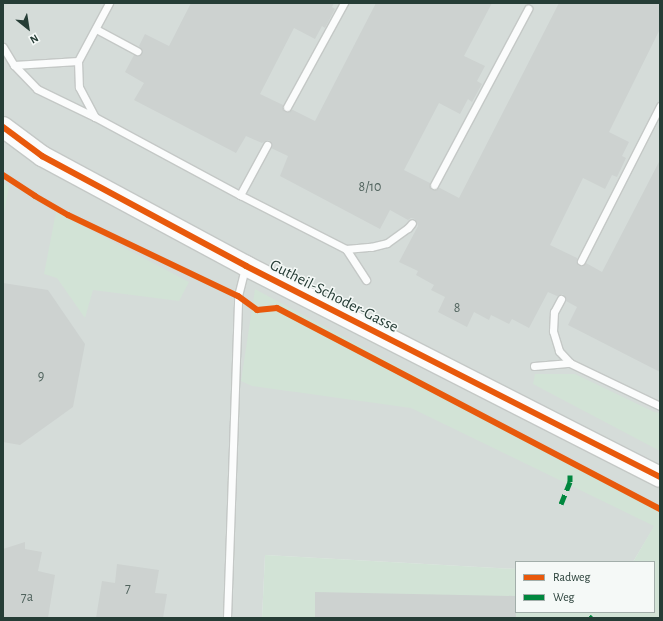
<!DOCTYPE html>
<style>
body{margin:0}
#map{position:relative;width:663px;height:621px;overflow:hidden;background:#e7ebe9;font-family:"Alegreya Sans",sans-serif}
div>[style]{position:absolute}
[style*='--x']{left:calc(var(--x)*1px);top:calc(var(--y)*1px);width:calc(var(--w)*1px);rotate:calc(var(--a)*1deg)}
.built>*{inset:0;background:#d5dcd9}
.green>*{inset:0;background:#d2e3d6}
.building>*{inset:0;background:#cdd2d0}
.roads{filter:drop-shadow(1px 0 #c4c8c6) drop-shadow(-1px 0 #c4c8c6) drop-shadow(0 1px #c4c8c6) drop-shadow(0 -1px #c4c8c6)}
.lane>*{height:7px;margin:-3.5px;padding:0 3.5px;transform-origin:3.5px;border-radius:3.5px;background:#fbfcfc}
.secondary>*{height:20px;margin:-10px;padding:0 10px;transform-origin:10px;border-radius:10px;background:#fbfcfc}
.quiet>*{height:5px;margin-top:-2.5px;transform-origin:0;background:repeating-linear-gradient(90deg,#00873e 0 10px,transparent 0 15px)}
.cycleway>*{height:6px;margin:-3px;padding:0 3px;transform-origin:3px;border-radius:3px;background:#e8590c}
span{translate:-50% -50%;white-space:nowrap;text-align:center;line-height:1.15;-webkit-text-stroke:3px #f5f9f7;paint-order:stroke}
.number-label{font-size:14px;color:#50635d}
.number-label span{-webkit-text-stroke-width:0}
.street-label{font-size:16px;color:#263d36}
.frame{position:absolute;inset:0;border:4px solid #263d36;pointer-events:none}
.legend{position:absolute;left:515px;top:561px;width:140px;height:52px;box-sizing:border-box;background:#f5f9f7;border:1px solid #a2aeaa;margin:0;padding:5px 7px;list-style:none;font-size:12px;color:#263d36}
.legend li{display:flex;align-items:center;gap:8px;height:20px}
.legend b{width:20px;border:1px solid #a2aeaa}
.north{position:absolute;left:8px;top:8px;width:40px;height:40px;-webkit-text-stroke:3px #f5f9f7;paint-order:stroke;rotate:150deg;font-size:11px;font-weight:700;line-height:16px;text-align:center;color:#263d36}
.north::after{content:'';display:block;margin:auto;width:14px;height:18px;background:#263d36;clip-path:polygon(50% 0,100% 100%,50% 72%,0 100%)}
</style>
<div id="map">
<div class="built">
<i style="clip-path:polygon(3px 3px,660px 3px,660px 517px,633px 562px,516px 562px,516px 569px,265px 555px,262px 618px,3px 618px)"></i>
</div>
<div class="green">
<i style="clip-path:polygon(3px 182px,9px 186px,3px 219px)"></i>
<i style="clip-path:polygon(56px 212px,189px 282px,179px 301px,93px 290px,85px 318px,57px 278px,44px 274px)"></i>
<i style="clip-path:polygon(255px 289px,660px 509px,660px 618px,262px 618px,265px 555px,516px 569px,516px 612px,654px 612px,654px 562px,633px 562px,654px 526px,411px 408px,252px 386px,241px 381px)"></i>
<i style="clip-path:polygon(535px 374px,575px 374px,654px 412px,660px 413px,660px 451px,533px 384px)"></i>
</div>
<div class="building">
<i style="clip-path:polygon(191px 3px,334px 3px,332px 7px,335px 9px,325px 28px,322px 26px,315px 39px,294px 28px,260px 94px,283px 105px,283px 109px,285px 112px,291px 109px,315px 121px,376px 3px,492px 3px,464px 56px,485px 66px,477px 81px,482px 84px,472px 102px,468px 99px,460px 114px,439px 103px,404px 170px,430px 183px,430px 187px,432px 190px,438px 187px,459px 198px,559px 3px,660px 3px,660px 29px,609px 132px,629px 142px,622px 156px,626px 158px,617px 177px,612px 175px,605px 189px,583px 178px,550px 245px,577px 258px,577px 263px,579px 266px,586px 263px,602px 272px,660px 160px,660px 372px,568px 325px,577px 307px,566px 301px,563px 294px,557px 296px,548px 292px,529px 328px,512px 319px,509px 324px,491px 315px,489px 320px,474px 312px,467px 327px,438px 312px,445px 297px,431px 290px,434px 285px,416px 275px,418px 271px,399px 262px,418px 226px,415px 219px,411px 218px,408px 220px,390px 210px,380px 229px,280px 176px,288px 156px,271px 148px,271px 143px,269px 140px,265px 141px,262px 143px,246px 136px,236px 153px,134px 100px,144px 83px,125px 72px,134px 55px,141px 54px,142px 50px,139px 46px,145px 34px,169px 46px)"></i>
<i style="clip-path:polygon(3px 283px,48px 290px,85px 344px,73px 407px,20px 445px,3px 442px)"></i>
<i style="clip-path:polygon(25px 542px,25px 549px,42px 552px,38px 571px,55px 575px,48px 618px,3px 618px,3px 549px)"></i>
<i style="clip-path:polygon(117px 564px,159px 570px,155px 593px,167px 594px,163px 618px,96px 618px,102px 581px,115px 583px)"></i>
<i style="clip-path:polygon(315px 592px,516px 596px,516px 618px,315px 618px)"></i>
</div>
<div class="roads">
<div class="lane">
<i style="--x:96;--y:29;--w:47;--a:28.2"></i>
<i style="--x:3;--y:47;--w:21;--a:59"></i>
<i style="--x:14;--y:65;--w:64;--a:-3.6"></i>
<i style="--x:78;--y:61;--w:66;--a:-61.9"></i>
<i style="--x:78;--y:61;--w:26;--a:88"></i>
<i style="--x:79;--y:87;--w:34;--a:62"></i>
<i style="--x:14;--y:65;--w:33;--a:46"></i>
<i style="--x:37;--y:89;--w:64;--a:25.8"></i>
<i style="--x:95;--y:117;--w:165;--a:28.3"></i>
<i style="--x:240;--y:195;--w:119;--a:27"></i>
<i style="--x:346;--y:249;--w:37;--a:57"></i>
<i style="--x:287;--y:107;--w:119;--a:-61.3"></i>
<i style="--x:434;--y:185;--w:200;--a:-61.9"></i>
<i style="--x:240;--y:195;--w:57;--a:-61.6"></i>
<i style="--x:346;--y:249;--w:25;--a:-5"></i>
<i style="--x:371;--y:247;--w:16;--a:-14"></i>
<i style="--x:387;--y:243;--w:26;--a:-36"></i>
<i style="--x:408;--y:228;--w:6;--a:-51"></i>
<i style="--x:581;--y:261;--w:174;--a:-63"></i>
<i style="--x:561;--y:299;--w:15;--a:118"></i>
<i style="--x:554;--y:312;--w:19;--a:93"></i>
<i style="--x:553;--y:331;--w:21;--a:73"></i>
<i style="--x:559;--y:351;--w:16;--a:47"></i>
<i style="--x:570;--y:363;--w:100;--a:25.5"></i>
<i style="--x:534;--y:366;--w:36;--a:-5"></i>
<i style="--x:227;--y:618;--w:322;--a:-88"></i>
<i style="--x:238;--y:296;--w:30;--a:-76"></i>
</div>
<div class="secondary">
<i style="--x:3;--y:127;--w:49;--a:36.6"></i>
<i style="--x:42;--y:156;--w:232;--a:28.3"></i>
<i style="--x:246;--y:266;--w:465;--a:27"></i>
</div>
</div>
<div class="quiet">
<i style="--x:561;--y:504;--w:24;--a:-68"></i>
<i style="--x:570;--y:482;--w:7;--a:-90"></i>
<i style="--x:589;--y:616;--w:3;--a:45"></i>
</div>
<div class="cycleway">
<i style="--x:3;--y:127;--w:49;--a:36.6"></i>
<i style="--x:42;--y:156;--w:232;--a:28.3"></i>
<i style="--x:246;--y:266;--w:465;--a:27"></i>
<i style="--x:3;--y:175;--w:38;--a:33"></i>
<i style="--x:35;--y:196;--w:38;--a:30"></i>
<i style="--x:68;--y:215;--w:188;--a:25.5"></i>
<i style="--x:238;--y:296;--w:24;--a:36"></i>
<i style="--x:257;--y:310;--w:20;--a:-6"></i>
<i style="--x:277;--y:308;--w:433;--a:27.7"></i>
</div>
<div class="number-label">
<span style="left:370px;top:187px">8/10</span>
<span style="left:457px;top:308px">8</span>
<span style="left:41px;top:376px">9</span>
<span style="left:128px;top:588px">7</span>
<span style="left:27px;top:597px">7a</span>
</div>
<div class="street-label">
<span style="left:334px;top:296px;rotate:27deg">Gutheil-Schoder-Gasse</span>
</div>
<div class="frame"></div>
<ul class="legend">
<li><b style="height:5px;background:#e8590c"></b>Radweg</li>
<li><b style="height:5px;background:#00873e"></b>Weg</li>
</ul>
<div class="north">N</div>
</div>
